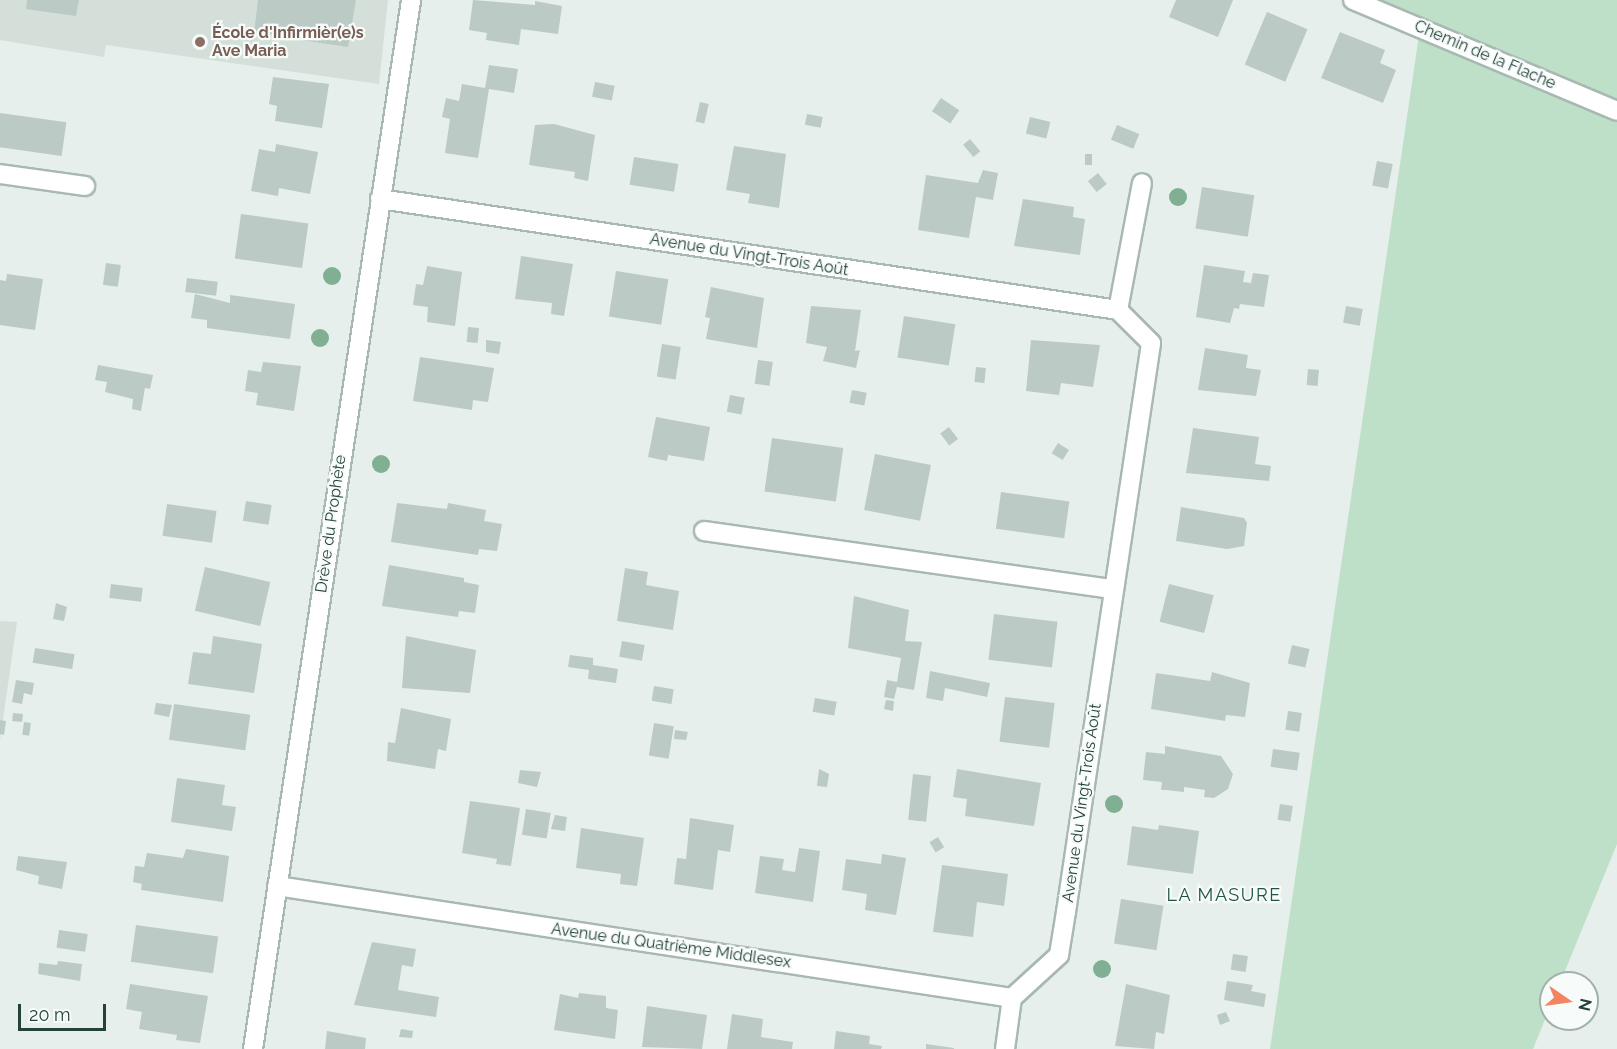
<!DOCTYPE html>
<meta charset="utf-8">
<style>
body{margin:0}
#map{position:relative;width:1617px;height:1049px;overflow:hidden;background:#e6efeb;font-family:Raleway,sans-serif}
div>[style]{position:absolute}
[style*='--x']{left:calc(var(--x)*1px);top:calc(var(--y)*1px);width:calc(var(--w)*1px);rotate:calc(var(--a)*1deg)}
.built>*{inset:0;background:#d4dfda}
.green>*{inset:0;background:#bfe0c8}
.building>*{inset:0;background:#bbcac4;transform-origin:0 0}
.roads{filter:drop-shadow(2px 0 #a8b8b2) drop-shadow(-2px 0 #a8b8b2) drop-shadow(0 2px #a8b8b2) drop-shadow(0 -2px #a8b8b2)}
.minor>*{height:18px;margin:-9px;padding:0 9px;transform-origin:9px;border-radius:9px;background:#fff}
.trees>*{width:18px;height:18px;margin:-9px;border-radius:50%;background:#80af93}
.dots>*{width:16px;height:16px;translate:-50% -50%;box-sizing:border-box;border:3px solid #f7fbf9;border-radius:50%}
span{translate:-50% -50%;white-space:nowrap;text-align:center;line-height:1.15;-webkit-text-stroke:4.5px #f7fbf9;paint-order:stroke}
.education-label{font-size:16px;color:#785e54;font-weight:700}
.left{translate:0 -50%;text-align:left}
.street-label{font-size:16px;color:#24423a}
.neighbourhood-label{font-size:18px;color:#1f5548;letter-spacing:1.5px}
.north{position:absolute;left:1539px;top:971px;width:60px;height:60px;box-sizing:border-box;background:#f7fbf9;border:2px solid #a3b1ad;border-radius:50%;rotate:103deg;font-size:16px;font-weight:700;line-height:24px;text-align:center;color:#24423a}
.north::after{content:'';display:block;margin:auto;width:21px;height:27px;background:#f4845f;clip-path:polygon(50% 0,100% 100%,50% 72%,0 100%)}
.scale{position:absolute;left:18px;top:1004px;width:88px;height:27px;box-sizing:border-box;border:3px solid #24423a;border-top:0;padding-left:8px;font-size:18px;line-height:21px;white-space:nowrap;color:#24423a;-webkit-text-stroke:4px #f7fbf9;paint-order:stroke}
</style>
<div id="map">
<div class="built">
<i style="clip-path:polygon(0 0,388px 0,379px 84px,106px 45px,104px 57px,0 40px)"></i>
<i style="clip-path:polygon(0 621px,17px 622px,0 740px)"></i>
</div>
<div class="green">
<i style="clip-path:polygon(1353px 0,1617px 0,1617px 844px,1560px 983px,1551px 983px,1551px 1005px,1533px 1049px,1270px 1049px,1420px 28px)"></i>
</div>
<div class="building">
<i style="clip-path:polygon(27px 0,79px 0,76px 16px,26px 9px)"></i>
<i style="clip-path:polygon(258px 0,356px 0,348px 47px,254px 33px)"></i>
<i style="clip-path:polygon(473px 0,535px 5px,535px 1px,562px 6px,558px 34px,521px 29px,519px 45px,486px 40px,487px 33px,469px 30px)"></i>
<i style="clip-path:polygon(1176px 0,1233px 0,1218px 37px,1169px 17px)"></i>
<i style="left:1267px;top:12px;width:44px;height:57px;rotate:23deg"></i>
<i style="clip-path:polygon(1340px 32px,1385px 50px,1380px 63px,1396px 70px,1383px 103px,1321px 78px)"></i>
<i style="clip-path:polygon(489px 65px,518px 69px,514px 93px,489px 89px,478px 158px,445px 153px,450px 119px,442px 117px,446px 98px,459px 101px,462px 84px,485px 88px)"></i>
<i style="clip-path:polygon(273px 77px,329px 84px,322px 128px,275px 121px,277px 106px,269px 104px)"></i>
<i style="left:595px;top:82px;width:20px;height:15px;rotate:11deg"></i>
<i style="left:941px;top:98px;width:22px;height:16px;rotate:34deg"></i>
<i style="left:700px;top:102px;width:9px;height:20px;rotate:13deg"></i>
<i style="left:0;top:113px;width:67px;height:34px;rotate:8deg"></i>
<i style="left:807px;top:114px;width:16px;height:11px;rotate:11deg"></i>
<i style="left:1030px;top:117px;width:21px;height:17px;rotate:14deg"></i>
<i style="clip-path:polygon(554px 124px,595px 135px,588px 181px,574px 178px,575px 172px,529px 165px,535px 125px)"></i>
<i style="left:1117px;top:125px;width:24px;height:16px;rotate:22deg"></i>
<i style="left:970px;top:139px;width:16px;height:9px;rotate:50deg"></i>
<i style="clip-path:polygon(276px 144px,318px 152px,310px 194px,279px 188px,278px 196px,251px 191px,259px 149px,275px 152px)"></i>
<i style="clip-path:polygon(734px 146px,786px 154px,779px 208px,748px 203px,750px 194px,726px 190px)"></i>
<i style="left:1085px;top:154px;width:7px;height:11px"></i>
<i style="left:634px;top:157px;width:45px;height:28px;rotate:9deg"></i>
<i style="left:1377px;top:161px;width:16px;height:25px;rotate:11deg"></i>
<i style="clip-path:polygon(983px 170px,998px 173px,993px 200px,976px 197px,969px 238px,918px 230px,926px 175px,978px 183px)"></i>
<i style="left:1098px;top:173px;width:14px;height:13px;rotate:51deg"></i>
<i style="left:1202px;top:187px;width:53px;height:42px;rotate:9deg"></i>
<i style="clip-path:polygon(1023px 199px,1074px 207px,1073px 217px,1085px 219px,1080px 255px,1014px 246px)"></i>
<i style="left:241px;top:214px;width:68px;height:45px;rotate:8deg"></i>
<i style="clip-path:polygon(521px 256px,573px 264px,564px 316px,551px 314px,552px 303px,515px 299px)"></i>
<i style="left:106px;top:263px;width:15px;height:22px;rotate:8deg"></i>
<i style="clip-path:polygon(1204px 265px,1245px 271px,1243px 282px,1251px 283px,1253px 273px,1269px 275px,1264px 307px,1240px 304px,1239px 309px,1234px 308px,1230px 323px,1196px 317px)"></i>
<i style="clip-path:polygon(427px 266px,462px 272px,455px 326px,427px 322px,428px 307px,413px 305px,416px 284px,423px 285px)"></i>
<i style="left:616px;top:271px;width:53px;height:46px;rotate:9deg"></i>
<i style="clip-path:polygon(7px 274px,43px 279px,35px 330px,0 325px,0 280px,6px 281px)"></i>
<i style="left:187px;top:278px;width:31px;height:14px;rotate:7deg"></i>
<i style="clip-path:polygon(711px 287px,764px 298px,757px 348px,706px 339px,710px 318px,705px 317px)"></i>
<i style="clip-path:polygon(195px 294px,230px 303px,230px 295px,295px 304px,290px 339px,207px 328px,207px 320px,191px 318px)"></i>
<i style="clip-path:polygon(811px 306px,861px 310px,855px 351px,860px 350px,856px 368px,823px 361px,827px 347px,806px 343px)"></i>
<i style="left:1346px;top:306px;width:17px;height:17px;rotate:10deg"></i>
<i style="left:904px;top:316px;width:52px;height:42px;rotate:9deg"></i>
<i style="left:468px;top:327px;width:11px;height:15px;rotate:5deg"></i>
<i style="clip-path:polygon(486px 340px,501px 342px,499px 354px,486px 352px)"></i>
<i style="clip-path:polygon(1031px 340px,1100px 345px,1093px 387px,1061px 383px,1059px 395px,1026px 391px)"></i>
<i style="left:662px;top:344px;width:19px;height:33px;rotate:9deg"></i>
<i style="clip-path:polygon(1205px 348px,1248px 355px,1246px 368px,1261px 370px,1256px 396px,1198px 390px)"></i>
<i style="clip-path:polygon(420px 357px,494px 368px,488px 402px,473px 400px,472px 410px,413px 401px)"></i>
<i style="left:758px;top:360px;width:15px;height:24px;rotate:8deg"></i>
<i style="clip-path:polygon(263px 362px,301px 366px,294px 411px,256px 405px,258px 393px,245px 391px,248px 370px,261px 372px)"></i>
<i style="clip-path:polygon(98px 365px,153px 375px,150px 389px,145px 388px,141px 411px,132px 409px,133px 399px,105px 392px,107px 382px,95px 380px)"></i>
<i style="left:976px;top:367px;width:10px;height:15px;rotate:6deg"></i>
<i style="left:1308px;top:369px;width:11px;height:16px;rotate:5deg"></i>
<i style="left:852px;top:390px;width:15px;height:13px;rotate:11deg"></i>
<i style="left:730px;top:395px;width:15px;height:17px;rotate:11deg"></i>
<i style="clip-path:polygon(656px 417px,710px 427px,704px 461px,668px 455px,667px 461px,648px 457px)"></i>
<i style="left:949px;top:427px;width:15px;height:11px;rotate:53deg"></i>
<i style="clip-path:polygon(1193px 428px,1259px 437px,1255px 464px,1271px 466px,1269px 481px,1186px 473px)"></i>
<i style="left:772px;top:438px;width:72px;height:54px;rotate:8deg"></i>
<i style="left:1058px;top:443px;width:13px;height:12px;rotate:32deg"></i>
<i style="left:875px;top:454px;width:57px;height:57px;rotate:11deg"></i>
<i style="left:1001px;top:492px;width:69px;height:37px;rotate:8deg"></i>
<i style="left:246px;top:501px;width:26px;height:20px;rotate:9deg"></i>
<i style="clip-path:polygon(397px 503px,447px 509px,448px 503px,486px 510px,484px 521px,502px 524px,497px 551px,479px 549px,478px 555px,391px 542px)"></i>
<i style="left:167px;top:504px;width:50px;height:32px;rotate:8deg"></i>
<i style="clip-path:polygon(1181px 507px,1244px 518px,1247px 523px,1244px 546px,1227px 549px,1176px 541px)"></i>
<i style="clip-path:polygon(389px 565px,464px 578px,464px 582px,479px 585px,475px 613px,459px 611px,458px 617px,382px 606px)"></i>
<i style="left:205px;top:567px;width:67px;height:45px;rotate:13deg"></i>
<i style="clip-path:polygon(625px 568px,648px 572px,646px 585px,679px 591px,673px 630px,617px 621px)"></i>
<i style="left:111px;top:584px;width:32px;height:14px;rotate:7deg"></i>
<i style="left:1169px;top:584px;width:46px;height:39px;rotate:14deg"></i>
<i style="clip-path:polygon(854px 596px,909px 610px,905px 641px,922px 642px,914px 690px,897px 687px,894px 699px,884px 697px,887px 680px,897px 682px,901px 658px,848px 648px)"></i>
<i style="clip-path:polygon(56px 603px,67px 607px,64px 621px,53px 619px)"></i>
<i style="left:994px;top:614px;width:64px;height:46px;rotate:7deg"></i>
<i style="clip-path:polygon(213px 636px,262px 644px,254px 693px,188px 684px,193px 652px,211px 654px)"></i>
<i style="clip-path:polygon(406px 636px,476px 650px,470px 693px,402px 688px)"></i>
<i style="left:622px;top:641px;width:23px;height:16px;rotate:10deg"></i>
<i style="left:1292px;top:645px;width:18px;height:19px;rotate:13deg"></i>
<i style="left:35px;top:648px;width:40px;height:15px;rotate:9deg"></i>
<i style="clip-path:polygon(570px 655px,593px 658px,593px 665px,618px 669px,616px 683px,588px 679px,589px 670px,568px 667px)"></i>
<i style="clip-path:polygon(930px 671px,990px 683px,987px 697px,945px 688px,943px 701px,926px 698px)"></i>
<i style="clip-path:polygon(1212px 672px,1250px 683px,1245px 717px,1226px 715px,1225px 721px,1151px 709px,1156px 673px,1210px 681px)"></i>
<i style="clip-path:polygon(16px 680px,34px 683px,32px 695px,24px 693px,22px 704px,12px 702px)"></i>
<i style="left:654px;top:686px;width:20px;height:15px;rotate:9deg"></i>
<i style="left:1005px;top:697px;width:50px;height:45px;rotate:7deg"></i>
<i style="left:815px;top:698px;width:22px;height:14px;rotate:10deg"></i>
<i style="clip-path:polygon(886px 700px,894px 701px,893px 711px,884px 709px)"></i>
<i style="clip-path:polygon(156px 703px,172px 705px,169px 717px,154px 714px)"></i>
<i style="left:174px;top:704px;width:77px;height:36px;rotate:8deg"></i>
<i style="clip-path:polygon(401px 708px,451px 719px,446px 751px,438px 749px,435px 769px,387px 761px,388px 742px,395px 743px)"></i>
<i style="left:1288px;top:711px;width:14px;height:19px;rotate:8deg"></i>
<i style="left:13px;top:713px;width:10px;height:8px;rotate:6deg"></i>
<i style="clip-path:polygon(0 720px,6px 721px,4px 735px,0 734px)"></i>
<i style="left:24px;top:722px;width:7px;height:13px;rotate:8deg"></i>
<i style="left:654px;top:723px;width:20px;height:33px;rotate:9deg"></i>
<i style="clip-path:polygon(675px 730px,688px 732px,686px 740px,674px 739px)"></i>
<i style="clip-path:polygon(1165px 746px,1221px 756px,1233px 774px,1228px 789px,1214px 798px,1204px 797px,1205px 790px,1184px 787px,1184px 792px,1166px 790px,1161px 790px,1162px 782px,1143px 780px,1146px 752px,1165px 754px)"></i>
<i style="left:1273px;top:749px;width:27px;height:18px;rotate:8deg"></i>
<i style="clip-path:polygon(819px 769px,829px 774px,827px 787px,817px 786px)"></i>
<i style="clip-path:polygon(957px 769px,1041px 783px,1034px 826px,965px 816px,967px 799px,953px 797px)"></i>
<i style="clip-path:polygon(520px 770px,541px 772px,537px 787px,518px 783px)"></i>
<i style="left:913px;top:774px;width:18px;height:46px;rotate:6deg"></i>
<i style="clip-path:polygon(177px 778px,225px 785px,222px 805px,236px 807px,232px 831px,171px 822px)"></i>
<i style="clip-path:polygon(470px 801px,520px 808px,511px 866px,496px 864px,497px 859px,462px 853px)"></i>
<i style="left:1280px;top:804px;width:13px;height:16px;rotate:9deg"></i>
<i style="left:526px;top:809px;width:25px;height:26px;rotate:9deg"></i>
<i style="clip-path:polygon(555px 815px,567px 817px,565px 831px,551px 829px)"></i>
<i style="clip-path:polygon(690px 818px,734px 825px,730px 852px,718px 850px,713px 890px,674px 884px,677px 858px,686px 859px)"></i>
<i style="clip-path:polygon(1159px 825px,1199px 831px,1193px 874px,1127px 865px,1132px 826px,1158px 830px)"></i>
<i style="clip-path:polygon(581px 828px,644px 838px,637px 886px,620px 884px,621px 874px,576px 868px)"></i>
<i style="left:938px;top:837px;width:12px;height:10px;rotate:59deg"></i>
<i style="clip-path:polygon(799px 848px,820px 851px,813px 902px,755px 893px,760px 856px,784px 859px,782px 870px,795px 872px)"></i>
<i style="clip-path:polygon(186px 849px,229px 856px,223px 902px,141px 890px,142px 884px,133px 882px,135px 866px,144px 867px,147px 853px,183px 858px)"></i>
<i style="clip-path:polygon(882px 854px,906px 858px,896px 915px,865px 910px,867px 894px,842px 890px,846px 859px,881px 864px)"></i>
<i style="clip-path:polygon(18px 856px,67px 862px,62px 889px,38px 884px,39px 876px,16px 870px)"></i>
<i style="clip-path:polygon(942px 865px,1008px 874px,1004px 906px,977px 902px,973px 937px,933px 932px)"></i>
<i style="left:1121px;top:899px;width:43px;height:45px;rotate:9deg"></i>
<i style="left:136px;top:925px;width:83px;height:37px;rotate:8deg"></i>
<i style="left:59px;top:930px;width:29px;height:18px;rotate:8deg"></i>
<i style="clip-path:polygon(372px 942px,416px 949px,413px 967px,402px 965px,398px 990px,439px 997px,436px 1017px,354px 1005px)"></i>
<i style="left:1233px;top:954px;width:15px;height:16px;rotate:8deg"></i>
<i style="clip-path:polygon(58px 961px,82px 964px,80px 981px,38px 974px,39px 963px,57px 965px)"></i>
<i style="clip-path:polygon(1227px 981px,1253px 985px,1251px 991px,1266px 994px,1264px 1007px,1224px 1000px)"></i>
<i style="clip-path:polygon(130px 984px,208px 996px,200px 1043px,176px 1040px,177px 1035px,139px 1029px,142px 1012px,126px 1009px)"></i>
<i style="clip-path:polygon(1126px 984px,1170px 995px,1164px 1034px,1156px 1032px,1154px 1049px,1115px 1046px)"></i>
<i style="clip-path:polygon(579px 993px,606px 996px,606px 1008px,618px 1010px,615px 1039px,554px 1030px,560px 994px,578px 998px)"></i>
<i style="clip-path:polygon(647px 1006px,707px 1015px,702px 1049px,642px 1047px)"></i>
<i style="clip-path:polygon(1226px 1012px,1230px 1021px,1220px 1025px,1217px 1015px)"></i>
<i style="clip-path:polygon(732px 1014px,763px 1019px,761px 1037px,793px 1042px,792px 1049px,727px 1049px)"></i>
<i style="clip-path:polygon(401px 1029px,413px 1031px,412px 1038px,399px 1037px)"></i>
<i style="clip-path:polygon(327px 1031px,366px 1038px,365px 1049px,325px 1049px)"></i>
<i style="clip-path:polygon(836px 1031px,870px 1036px,869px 1044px,882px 1046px,881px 1049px,834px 1049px)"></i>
<i style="clip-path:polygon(926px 1044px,954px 1048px,954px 1049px,926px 1049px)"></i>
</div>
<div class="roads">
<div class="minor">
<i style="--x:1353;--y:0;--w:286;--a:22.8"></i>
<i style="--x:0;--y:174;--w:86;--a:8"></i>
<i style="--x:380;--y:199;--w:746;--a:8.55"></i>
<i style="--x:704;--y:531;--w:414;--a:8.1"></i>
<i style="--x:277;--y:886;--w:743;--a:8.66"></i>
<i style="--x:1012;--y:998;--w:64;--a:-42.5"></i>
<i style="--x:1059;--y:955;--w:44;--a:-80.8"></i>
<i style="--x:1066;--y:912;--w:575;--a:-81.5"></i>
<i style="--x:1151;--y:343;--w:47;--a:-135"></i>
<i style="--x:1118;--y:310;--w:129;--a:-79.3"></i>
<i style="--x:253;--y:1049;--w:1061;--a:-81.43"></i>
<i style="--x:1005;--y:1049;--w:51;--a:-82.2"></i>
</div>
</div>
<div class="trees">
<i style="left:1178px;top:197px"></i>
<i style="left:332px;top:276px"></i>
<i style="left:320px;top:338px"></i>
<i style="left:381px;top:464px"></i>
<i style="left:1114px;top:804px"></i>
<i style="left:1102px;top:969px"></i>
</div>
<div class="dots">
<i style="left:200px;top:42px;background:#8d6e63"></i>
</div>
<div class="education-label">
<span class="left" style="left:212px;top:42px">École d'Infirmièr(e)s<br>Ave Maria</span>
</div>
<div class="street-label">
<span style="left:1485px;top:55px;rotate:23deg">Chemin de la Flache</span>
<span style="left:749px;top:255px;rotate:9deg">Avenue du Vingt-Trois Août</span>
<span style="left:331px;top:524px;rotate:-82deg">Drève du Prophète</span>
<span style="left:1082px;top:803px;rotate:-82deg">Avenue du Vingt-Trois Août</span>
<span style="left:671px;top:946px;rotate:8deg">Avenue du Quatrième Middlesex</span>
</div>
<div class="neighbourhood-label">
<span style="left:1224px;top:895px">LA MASURE</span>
</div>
<div class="north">N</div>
<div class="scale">20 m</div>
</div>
